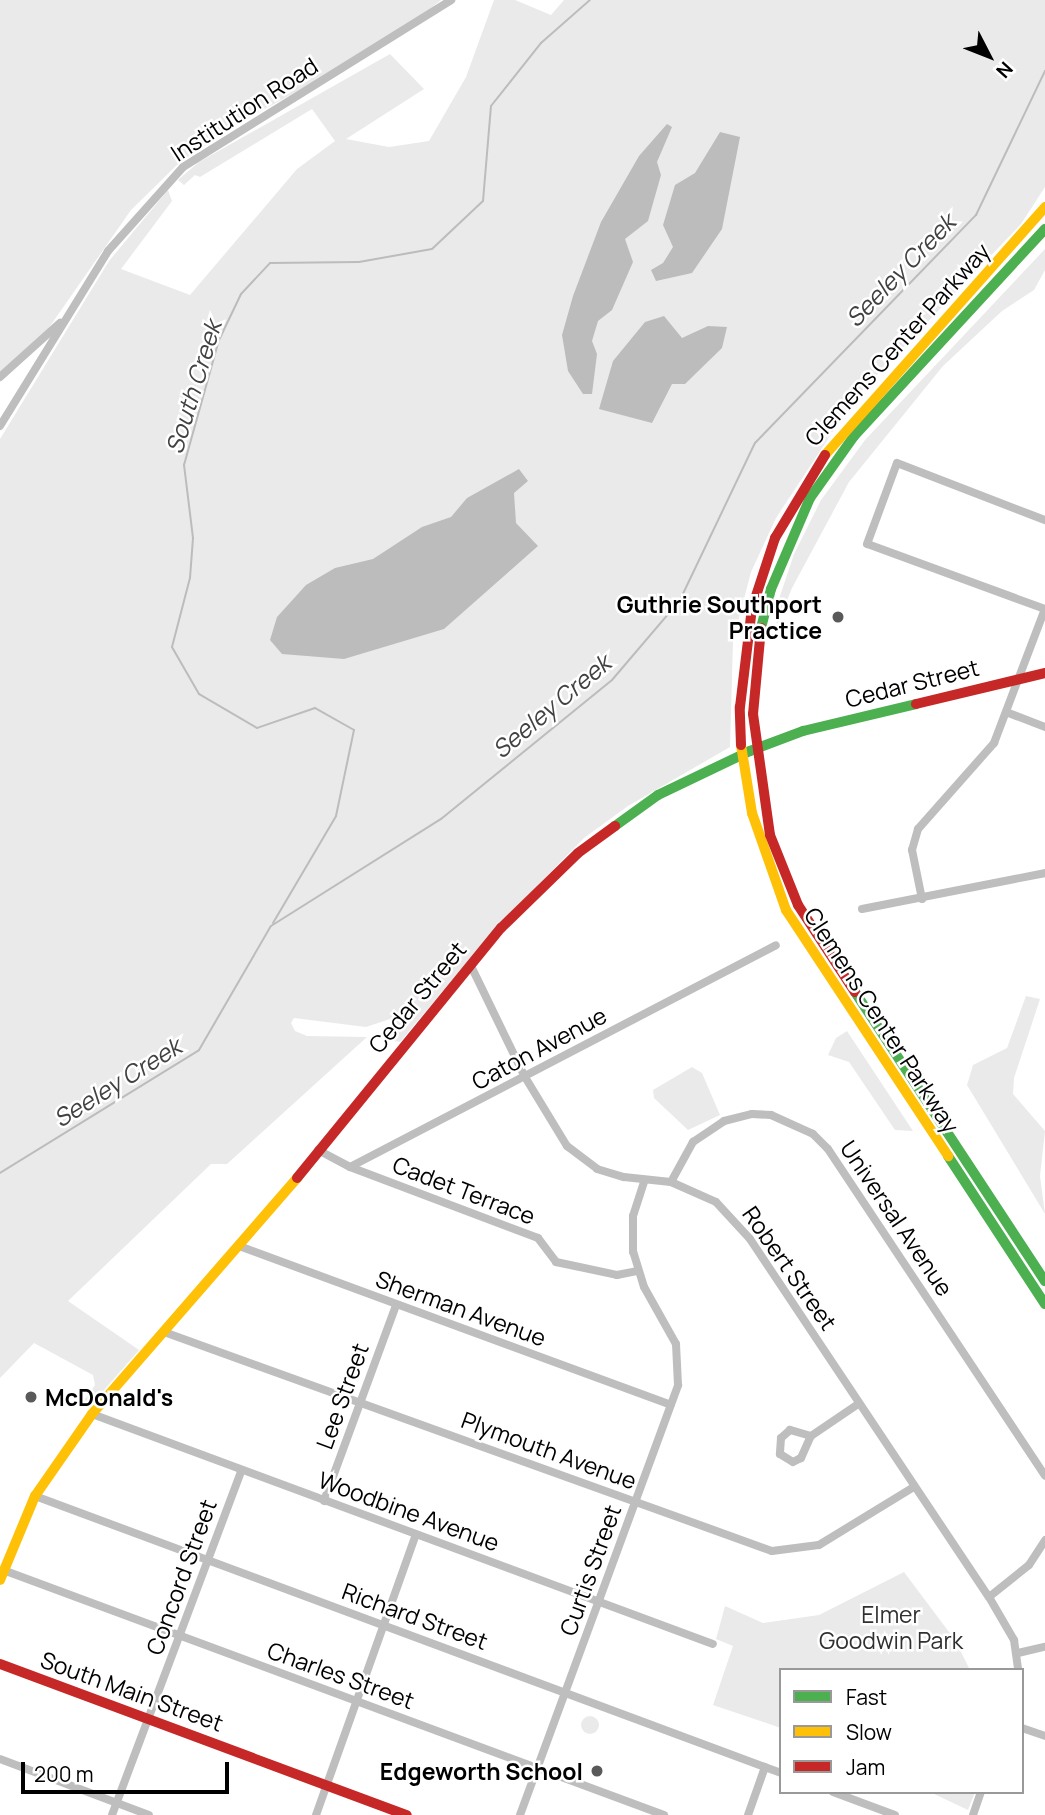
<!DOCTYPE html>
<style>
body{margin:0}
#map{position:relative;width:1045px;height:1815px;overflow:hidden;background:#fff;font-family:Manrope,sans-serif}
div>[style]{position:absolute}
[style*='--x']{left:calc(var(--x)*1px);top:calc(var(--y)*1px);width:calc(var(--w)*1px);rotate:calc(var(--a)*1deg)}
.green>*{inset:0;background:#eaeaea}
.round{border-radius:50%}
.water>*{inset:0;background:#bcbcbc}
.stream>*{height:2px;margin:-1px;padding:0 1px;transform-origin:1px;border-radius:1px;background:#bcbcbc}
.street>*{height:8px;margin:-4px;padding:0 4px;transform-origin:4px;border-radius:4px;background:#bebebe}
.fast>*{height:10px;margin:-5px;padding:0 5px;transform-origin:5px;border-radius:5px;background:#4caf50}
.slow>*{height:10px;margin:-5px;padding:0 5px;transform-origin:5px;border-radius:5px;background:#ffc107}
.jam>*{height:10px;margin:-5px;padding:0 5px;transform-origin:5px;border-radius:5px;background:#c62828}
.dots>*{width:19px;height:19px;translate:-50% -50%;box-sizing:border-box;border:4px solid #fff;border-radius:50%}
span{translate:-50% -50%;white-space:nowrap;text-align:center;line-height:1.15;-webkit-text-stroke:5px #fff;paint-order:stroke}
.street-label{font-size:23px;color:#000}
.poi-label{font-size:23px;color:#000;font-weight:700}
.right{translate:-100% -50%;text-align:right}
.left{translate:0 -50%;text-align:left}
.park-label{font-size:23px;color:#303030}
.water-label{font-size:24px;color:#414141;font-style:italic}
.legend{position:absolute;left:779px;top:1668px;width:245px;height:126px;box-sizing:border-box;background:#fff;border:2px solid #999;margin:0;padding:9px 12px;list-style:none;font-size:21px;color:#000}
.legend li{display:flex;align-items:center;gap:14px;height:35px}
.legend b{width:35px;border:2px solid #999}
.north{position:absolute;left:954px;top:21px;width:70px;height:70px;-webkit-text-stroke:5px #fff;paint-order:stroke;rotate:132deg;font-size:19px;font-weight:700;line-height:28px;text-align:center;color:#000}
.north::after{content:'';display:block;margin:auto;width:24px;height:32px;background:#000;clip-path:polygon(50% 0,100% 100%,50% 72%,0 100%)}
.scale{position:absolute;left:21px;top:1762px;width:208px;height:32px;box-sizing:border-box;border:4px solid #000;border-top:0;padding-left:9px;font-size:21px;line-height:24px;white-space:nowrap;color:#000;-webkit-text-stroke:5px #fff;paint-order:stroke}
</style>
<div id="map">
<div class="green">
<i style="clip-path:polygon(0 0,441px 0,394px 38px,234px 126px,179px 163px,131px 210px,48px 329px,0 372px)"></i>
<i style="clip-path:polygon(494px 0,515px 0,551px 15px,564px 0,1045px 0,1045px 187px,1021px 224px,855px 398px,776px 518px,751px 572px,733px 641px,730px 747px,628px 806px,584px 838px,490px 934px,400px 1042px,394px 1041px,398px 1025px,393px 1018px,366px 1027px,294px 1018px,291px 1023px,295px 1031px,307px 1036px,367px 1037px,227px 1164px,211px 1164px,68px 1301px,139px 1350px,91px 1405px,86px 1405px,85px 1399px,95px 1385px,93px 1375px,34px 1343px,0 1378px,0 439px,109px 261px,168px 190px,172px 201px,121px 269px,190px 295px,297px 169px,335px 141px,312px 109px,200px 177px,195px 175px,184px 185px,178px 180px,199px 162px,390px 54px,424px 89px,346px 139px,389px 147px,429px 141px,466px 77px)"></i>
<i style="clip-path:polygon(1045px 249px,1045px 270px,1034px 290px,1002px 311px,943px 366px,849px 482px,792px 588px,777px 625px,775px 611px,794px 554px,821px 500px,865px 440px)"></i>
<i style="clip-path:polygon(1026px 996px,1040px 999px,1014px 1078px,1013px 1094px,1045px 1131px,1040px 1176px,1045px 1214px,967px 1085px,973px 1065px,1007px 1048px)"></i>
<i style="clip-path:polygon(847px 1031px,913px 1131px,895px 1130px,849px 1062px,828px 1055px,836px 1038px)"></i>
<i style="clip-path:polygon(692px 1067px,702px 1073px,720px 1115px,688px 1130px,654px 1098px,653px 1090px)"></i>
<i style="clip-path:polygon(904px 1572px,955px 1640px,970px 1670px,781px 1670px,781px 1728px,713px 1705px,733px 1646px,716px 1639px,725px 1606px,763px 1623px,819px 1615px)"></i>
<i class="round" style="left:581px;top:1716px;width:18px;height:18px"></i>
<i style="clip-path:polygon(930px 1792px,975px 1792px,968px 1810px)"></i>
</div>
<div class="water">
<i style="clip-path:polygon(667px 124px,672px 127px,657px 162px,661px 175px,648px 221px,625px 239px,633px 262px,612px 310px,598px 321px,592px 341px,597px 354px,592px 394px,583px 394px,568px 371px,562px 335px,573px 296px,601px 222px,639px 156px)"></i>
<i style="clip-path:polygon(720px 132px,740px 137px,722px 229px,692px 273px,656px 281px,651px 270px,663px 263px,673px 247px,663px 225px,675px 185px,695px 173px)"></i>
<i style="clip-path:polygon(664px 316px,682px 338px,708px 326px,727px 327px,722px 348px,685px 384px,672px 384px,652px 423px,599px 409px,613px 361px,645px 322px)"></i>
<i style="clip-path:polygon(519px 469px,528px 481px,514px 493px,516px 523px,538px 546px,444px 629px,344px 659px,282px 654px,270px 640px,277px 617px,306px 585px,335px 568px,373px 559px,422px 527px,451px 517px,467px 498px)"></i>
</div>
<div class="stream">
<i style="--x:273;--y:923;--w:124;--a:-59.5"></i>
<i style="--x:336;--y:816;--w:88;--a:-78.2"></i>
<i style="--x:354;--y:730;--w:45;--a:-150.6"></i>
<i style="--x:315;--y:708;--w:61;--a:161"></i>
<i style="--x:257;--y:728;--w:67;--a:-149.6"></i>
<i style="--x:199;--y:694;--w:54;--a:-119.9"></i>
<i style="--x:172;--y:647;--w:71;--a:-75.4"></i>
<i style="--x:190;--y:578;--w:40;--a:-85.7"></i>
<i style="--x:193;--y:538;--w:74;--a:-97"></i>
<i style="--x:184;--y:465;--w:130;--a:-74.4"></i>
<i style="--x:219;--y:340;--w:51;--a:-64.4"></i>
<i style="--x:241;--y:294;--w:42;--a:-46.9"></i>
<i style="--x:270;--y:263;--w:89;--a:-0.6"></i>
<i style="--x:359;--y:262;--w:74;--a:-10.1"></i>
<i style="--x:432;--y:249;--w:70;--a:-43.3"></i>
<i style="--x:483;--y:201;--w:95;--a:-85.2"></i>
<i style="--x:491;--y:106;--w:80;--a:-51.6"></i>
<i style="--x:541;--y:43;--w:65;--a:-41.3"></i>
<i style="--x:0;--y:1173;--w:234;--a:-31.7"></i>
<i style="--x:199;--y:1050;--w:143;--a:-59.9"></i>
<i style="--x:271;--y:926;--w:201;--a:-32.2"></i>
<i style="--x:441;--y:819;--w:220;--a:-39.1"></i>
<i style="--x:612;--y:680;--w:105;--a:-49.6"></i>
<i style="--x:680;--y:600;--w:174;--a:-64.5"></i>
<i style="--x:755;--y:443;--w:318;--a:-45.9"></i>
<i style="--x:976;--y:215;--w:160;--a:-64.4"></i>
</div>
<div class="street">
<i style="--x:0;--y:377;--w:81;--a:-42"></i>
<i style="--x:0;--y:426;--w:206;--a:-58.3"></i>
<i style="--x:108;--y:251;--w:113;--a:-48.2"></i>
<i style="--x:183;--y:167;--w:316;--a:-31.9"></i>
<i style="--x:1006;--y:712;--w:42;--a:21"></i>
<i style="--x:922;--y:899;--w:50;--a:-101.5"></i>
<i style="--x:912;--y:850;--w:22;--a:-74"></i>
<i style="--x:918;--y:829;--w:115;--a:-48.5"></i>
<i style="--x:994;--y:743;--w:143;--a:-69.2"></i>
<i style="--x:1045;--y:609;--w:189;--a:-159.9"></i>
<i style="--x:867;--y:544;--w:86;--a:-69.7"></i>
<i style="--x:897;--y:463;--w:159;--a:21.1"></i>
<i style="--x:862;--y:909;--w:187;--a:-11.1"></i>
<i style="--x:471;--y:966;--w:123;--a:64.1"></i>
<i style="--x:525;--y:1077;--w:81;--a:58.7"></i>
<i style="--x:567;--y:1146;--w:38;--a:37"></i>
<i style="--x:597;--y:1169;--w:28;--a:17"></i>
<i style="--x:624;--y:1177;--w:47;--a:6.1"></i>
<i style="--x:671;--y:1182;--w:49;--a:24"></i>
<i style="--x:716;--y:1202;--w:50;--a:47.4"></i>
<i style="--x:750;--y:1239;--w:430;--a:56.3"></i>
<i style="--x:989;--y:1597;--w:50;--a:59.8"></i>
<i style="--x:1014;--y:1640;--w:30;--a:82"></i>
<i style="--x:318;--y:1150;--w:36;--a:28"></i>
<i style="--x:350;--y:1167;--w:480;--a:-27.5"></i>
<i style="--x:350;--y:1167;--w:201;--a:20.7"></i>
<i style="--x:538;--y:1238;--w:30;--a:53"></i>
<i style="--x:556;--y:1262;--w:62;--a:12"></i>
<i style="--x:617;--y:1275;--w:20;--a:-11"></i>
<i style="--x:671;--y:1182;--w:46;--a:-61.2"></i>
<i style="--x:693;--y:1142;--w:37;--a:-34"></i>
<i style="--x:724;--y:1121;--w:29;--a:-14"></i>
<i style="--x:752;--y:1114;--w:19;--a:3"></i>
<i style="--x:771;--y:1115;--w:46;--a:24.3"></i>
<i style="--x:813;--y:1134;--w:21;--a:45"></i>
<i style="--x:828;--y:1149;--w:392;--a:56.4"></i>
<i style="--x:239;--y:1246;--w:460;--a:20.2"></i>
<i style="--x:164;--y:1332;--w:646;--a:19.81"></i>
<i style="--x:772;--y:1551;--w:47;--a:-7.3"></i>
<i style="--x:819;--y:1545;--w:109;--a:-31.5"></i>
<i style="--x:92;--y:1414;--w:662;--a:20.32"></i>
<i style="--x:811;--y:1436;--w:22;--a:-164"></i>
<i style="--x:790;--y:1430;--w:12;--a:138"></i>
<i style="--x:781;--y:1438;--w:16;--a:94"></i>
<i style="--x:780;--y:1454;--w:15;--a:32"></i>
<i style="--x:793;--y:1462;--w:9;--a:-27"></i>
<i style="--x:801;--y:1458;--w:24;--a:-66"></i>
<i style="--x:811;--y:1436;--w:57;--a:-34.2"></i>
<i style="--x:35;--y:1496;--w:796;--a:20.37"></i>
<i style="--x:324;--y:1501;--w:209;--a:-69.8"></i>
<i style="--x:3;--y:1570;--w:705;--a:20.34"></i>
<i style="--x:989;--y:1597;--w:51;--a:-38.7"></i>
<i style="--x:1029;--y:1565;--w:30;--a:-57"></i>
<i style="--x:1018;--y:1653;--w:28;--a:-13"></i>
<i style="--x:1022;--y:1728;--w:24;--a:19"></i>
<i style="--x:0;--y:1759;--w:159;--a:20.6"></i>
<i style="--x:833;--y:1792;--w:66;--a:20.4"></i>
<i style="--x:112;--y:1815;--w:367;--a:-69.4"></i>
<i style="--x:316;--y:1815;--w:298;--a:-70.4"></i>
<i style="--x:520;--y:1815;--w:458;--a:-69.8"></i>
<i style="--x:678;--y:1385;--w:41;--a:-92.8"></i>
<i style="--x:676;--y:1344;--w:65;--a:-119.3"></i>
<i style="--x:644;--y:1287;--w:37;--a:-107"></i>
<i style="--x:633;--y:1252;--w:36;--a:-90"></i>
<i style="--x:633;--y:1216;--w:38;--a:-72"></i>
<i style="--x:748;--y:1815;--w:51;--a:-70.5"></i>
<i style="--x:973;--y:1815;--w:24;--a:-71"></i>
</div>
<div class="fast">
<i style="--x:761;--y:628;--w:40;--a:-75.6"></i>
<i style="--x:771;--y:589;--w:99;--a:-66.8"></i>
<i style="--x:810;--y:498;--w:76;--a:-54.6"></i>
<i style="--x:854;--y:436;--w:282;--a:-47.3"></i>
<i style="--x:615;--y:826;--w:53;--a:-35.8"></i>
<i style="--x:658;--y:795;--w:102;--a:-25.6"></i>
<i style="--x:750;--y:751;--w:57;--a:-20.7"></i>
<i style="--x:803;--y:731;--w:116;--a:-13.4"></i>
<i style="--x:855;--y:992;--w:346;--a:56.7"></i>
<i style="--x:948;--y:1156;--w:177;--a:56.8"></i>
</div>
<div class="slow">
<i style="--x:825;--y:455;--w:332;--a:-48.4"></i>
<i style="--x:741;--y:745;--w:69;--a:80.8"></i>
<i style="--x:752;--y:813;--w:103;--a:70.7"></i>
<i style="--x:786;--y:910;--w:295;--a:56.6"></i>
<i style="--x:0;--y:1580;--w:91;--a:-67.4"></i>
<i style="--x:35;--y:1496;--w:100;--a:-55.2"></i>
<i style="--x:92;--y:1414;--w:313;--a:-49"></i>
</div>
<div class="jam">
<i style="--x:761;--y:628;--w:86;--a:95.3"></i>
<i style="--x:753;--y:714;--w:122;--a:82"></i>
<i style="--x:770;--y:835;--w:75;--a:68.2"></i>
<i style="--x:798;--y:905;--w:104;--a:56.8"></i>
<i style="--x:916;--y:704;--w:133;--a:-13.5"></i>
<i style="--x:741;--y:745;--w:38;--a:-92"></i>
<i style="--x:740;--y:707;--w:100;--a:-83.1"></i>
<i style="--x:752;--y:608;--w:74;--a:-71.8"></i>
<i style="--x:775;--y:538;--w:97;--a:-58.9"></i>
<i style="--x:297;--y:1178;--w:323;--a:-50.8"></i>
<i style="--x:501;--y:928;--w:107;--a:-44.2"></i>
<i style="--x:578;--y:853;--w:46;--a:-36.1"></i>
<i style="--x:0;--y:1664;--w:434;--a:20.4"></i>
</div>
<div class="dots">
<i style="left:838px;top:617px;background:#595959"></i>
<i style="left:31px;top:1397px;background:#595959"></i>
<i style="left:597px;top:1771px;background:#595959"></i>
</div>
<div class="street-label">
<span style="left:244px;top:109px;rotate:-33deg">Institution Road</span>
<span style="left:897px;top:344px;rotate:-48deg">Clemens Center Parkway</span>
<span style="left:912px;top:683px;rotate:-14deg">Cedar Street</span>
<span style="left:417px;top:997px;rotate:-50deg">Cedar Street</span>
<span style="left:882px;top:1020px;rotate:57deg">Clemens Center Parkway</span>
<span style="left:539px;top:1048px;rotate:-28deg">Caton Avenue</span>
<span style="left:464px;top:1190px;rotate:21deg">Cadet Terrace</span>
<span style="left:897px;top:1218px;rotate:56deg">Universal Avenue</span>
<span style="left:790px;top:1268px;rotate:55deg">Robert Street</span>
<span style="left:461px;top:1308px;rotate:20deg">Sherman Avenue</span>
<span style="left:342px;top:1396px;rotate:-70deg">Lee Street</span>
<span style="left:549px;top:1450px;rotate:20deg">Plymouth Avenue</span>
<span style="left:409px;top:1511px;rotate:20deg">Woodbine Avenue</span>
<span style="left:590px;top:1570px;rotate:-70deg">Curtis Street</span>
<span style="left:181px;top:1577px;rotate:-70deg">Concord Street</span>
<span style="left:415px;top:1616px;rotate:20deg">Richard Street</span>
<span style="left:341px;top:1675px;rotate:20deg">Charles Street</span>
<span style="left:132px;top:1691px;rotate:20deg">South Main Street</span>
</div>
<div class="poi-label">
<span class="right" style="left:822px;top:617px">Guthrie Southport<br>Practice</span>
<span class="left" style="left:45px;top:1397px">McDonald's</span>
<span class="right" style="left:583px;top:1771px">Edgeworth School</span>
</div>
<div class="park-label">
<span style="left:891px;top:1627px">Elmer<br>Goodwin Park</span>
</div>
<div class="water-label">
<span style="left:900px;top:270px;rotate:-46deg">Seeley Creek</span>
<span style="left:193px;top:387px;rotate:-73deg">South Creek</span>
<span style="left:551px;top:706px;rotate:-40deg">Seeley Creek</span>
<span style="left:117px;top:1082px;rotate:-32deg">Seeley Creek</span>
</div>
<ul class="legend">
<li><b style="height:9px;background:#4caf50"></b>Fast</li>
<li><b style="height:9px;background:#ffc107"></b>Slow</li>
<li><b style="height:9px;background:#c62828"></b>Jam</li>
</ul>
<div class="north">N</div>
<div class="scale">200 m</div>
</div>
